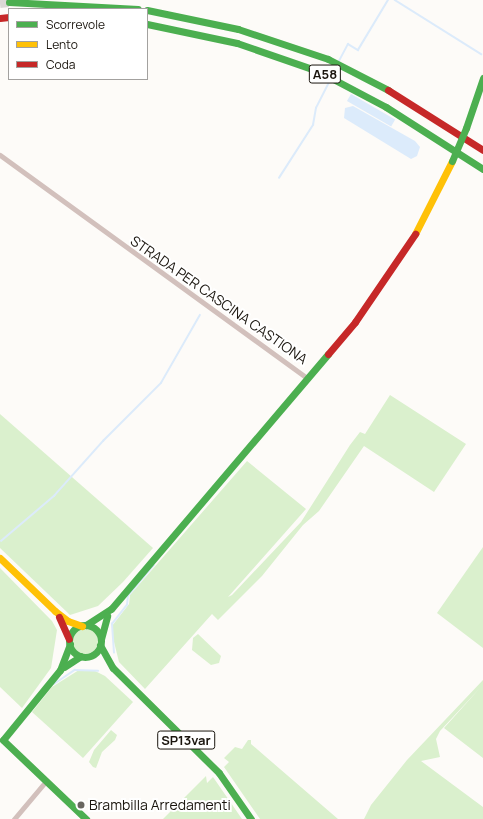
<!DOCTYPE html>
<style>
body{margin:0}
#map{position:relative;width:483px;height:819px;overflow:hidden;background:#fdfbf8;font-family:Manrope,sans-serif}
div>[style]{position:absolute}
[style*='--x']{left:calc(var(--x)*1px);top:calc(var(--y)*1px);width:calc(var(--w)*1px);rotate:calc(var(--a)*1deg)}
.green>*{inset:0;background:#daf0cd}
.round{border-radius:50%}
.water>*{inset:0;background:#dcebfb;transform-origin:0 0}
.stream>*{height:1.5px;margin:-0.75px;padding:0 0.75px;transform-origin:0.75px;border-radius:0.75px;background:#dcebfb}
.highway-tunnel>*{height:9px;margin-top:-4.5px;transform-origin:0;background:repeating-linear-gradient(90deg,#dbd8d5 0 9px,transparent 0 13.5px)}
.street>*{height:5px;margin:-2.5px;padding:0 2.5px;transform-origin:2.5px;border-radius:2.5px;background:#d2c0bc}
.fast>*{height:7px;margin:-3.5px;padding:0 3.5px;transform-origin:3.5px;border-radius:3.5px;background:#4caf50}
.fast>.ring{margin:-3.5px;padding:0;box-sizing:content-box;background:none;border:7px solid #4caf50;border-radius:50%}
.slow>*{height:7px;margin:-3.5px;padding:0 3.5px;transform-origin:3.5px;border-radius:3.5px;background:#ffc107}
.jam>*{height:7px;margin:-3.5px;padding:0 3.5px;transform-origin:3.5px;border-radius:3.5px;background:#c62828}
.fast-bridge>*{height:7px;margin:-3.5px;padding:0 3.5px;transform-origin:3.5px;border-radius:3.5px;background:#4caf50}
.dots>*{width:11px;height:11px;translate:-50% -50%;box-sizing:border-box;border:2px solid #fff;border-radius:50%}
span{translate:-50% -50%;white-space:nowrap;text-align:center;line-height:1.15;-webkit-text-stroke:4px #fff;paint-order:stroke}
.shield-label span{padding:1px 3px;background:#fff;border:1px solid;border-radius:3px;-webkit-text-stroke-width:0}
.shield-label{font-size:13px;color:#1a150e;font-weight:700}
.street-label{font-size:14px;color:#1a150e}
.poi-label{font-size:14px;color:#1a150e}
.left{translate:0 -50%;text-align:left}
.legend{position:absolute;left:8px;top:8px;width:140px;height:72px;box-sizing:border-box;background:#fff;border:1px solid #a3a19f;margin:0;padding:5px 7px;list-style:none;font-size:12px;color:#1a150e}
.legend li{display:flex;align-items:center;gap:8px;height:20px}
.legend b{width:20px;border:1px solid #a3a19f}
</style>
<div id="map">
<div class="green">
<i style="clip-path:polygon(390px 395px,466px 444px,434px 492px,364px 446px,319px 511px,303px 525px,262px 576px,218px 620px,212px 614px,145px 689px,119px 662px,112px 634px,112px 626px,129px 604px,130px 595px,247px 461px,306px 509px,228px 597px,232px 595px,301px 522px,350px 445px,360px 432px,365px 434px)"></i>
<i style="clip-path:polygon(0 414px,153px 548px,123px 582px,98px 606px,70px 615px,0 548px)"></i>
<i style="clip-path:polygon(483px 547px,483px 648px,437px 613px)"></i>
<i style="clip-path:polygon(0 568px,52px 621px,57px 630px,51px 668px,22px 708px,0 687px)"></i>
<i class="round" style="left:72px;top:628px;width:26px;height:26px"></i>
<i style="clip-path:polygon(198px 634px,221px 656px,219px 663px,211px 665px,192px 650px,193px 638px)"></i>
<i style="clip-path:polygon(79px 670px,93px 670px,105px 676px,133px 702px,83px 758px,32px 712px,52px 687px)"></i>
<i style="clip-path:polygon(483px 680px,483px 758px,444px 728px,480px 688px,440px 731px,436px 739px,440px 757px,421px 761px,483px 807px,483px 819px,364px 819px,371px 805px,407px 760px)"></i>
<i style="clip-path:polygon(111px 730px,117px 735px,115px 740px,102px 752px,96px 768px,93px 767px,89px 762px,94px 750px)"></i>
<i style="clip-path:polygon(248px 740px,251px 740px,251px 744px,338px 819px,260px 819px,224px 767px,229px 762px,224px 758px,235px 747px,242px 749px)"></i>
<i style="clip-path:polygon(206px 776px,207px 783px,213px 777px,242px 819px,163px 819px)"></i>
</div>
<div class="water">
<i style="left:351px;top:94px;width:51px;height:8px;rotate:30deg"></i>
<i style="clip-path:polygon(353px 106px,415px 141px,420px 147px,417px 156px,411px 159px,344px 118px,345px 108px)"></i>
</div>
<div class="stream">
<i style="--x:395;--y:0;--w:102;--a:32.1"></i>
<i style="--x:339;--y:61;--w:19;--a:-62"></i>
<i style="--x:348;--y:44;--w:12;--a:31"></i>
<i style="--x:358;--y:50;--w:58;--a:-59"></i>
<i style="--x:332;--y:75;--w:8;--a:-60"></i>
<i style="--x:279;--y:178;--w:63;--a:-57.3"></i>
<i style="--x:313;--y:125;--w:17;--a:-80"></i>
<i style="--x:316;--y:108;--w:31;--a:-63"></i>
<i style="--x:1;--y:541;--w:70;--a:-40.3"></i>
<i style="--x:54;--y:496;--w:74;--a:-48.3"></i>
<i style="--x:103;--y:441;--w:82;--a:-45"></i>
<i style="--x:161;--y:383;--w:78;--a:-60.2"></i>
<i style="--x:114;--y:653;--w:29;--a:-94"></i>
<i style="--x:112;--y:624;--w:24;--a:-52"></i>
<i style="--x:127;--y:605;--w:9;--a:-84"></i>
<i style="--x:128;--y:596;--w:40;--a:-50"></i>
<i style="--x:54;--y:684;--w:25;--a:-34"></i>
<i style="--x:75;--y:670;--w:23;--a:2"></i>
</div>
<div class="highway-tunnel">
<i style="--x:0;--y:3;--w:9;--a:-6"></i>
</div>
<div class="street">
<i style="--x:0;--y:155;--w:379;--a:36"></i>
<i style="--x:14;--y:819;--w:50;--a:-49.9"></i>
</div>
<div class="fast">
<i style="--x:9;--y:2;--w:129;--a:3.1"></i>
<i style="--x:147;--y:10;--w:93;--a:11.8"></i>
<i style="--x:238;--y:29;--w:95;--a:18.4"></i>
<i style="--x:328;--y:59;--w:68;--a:27.3"></i>
<i style="--x:147;--y:24;--w:92;--a:11.9"></i>
<i style="--x:237;--y:43;--w:86;--a:19.1"></i>
<i style="--x:318;--y:71;--w:77;--a:27.9"></i>
<i style="--x:386;--y:107;--w:115;--a:32.6"></i>
<i style="--x:466;--y:128;--w:53;--a:-71.2"></i>
<i style="--x:86;--y:625;--w:30;--a:-33"></i>
<i style="--x:111;--y:609;--w:335;--a:-49.6"></i>
<i class="ring" style="left:69px;top:625px;width:25px;height:25px"></i>
<i style="--x:101;--y:639;--w:24;--a:-75"></i>
<i style="--x:70;--y:644;--w:28;--a:111"></i>
<i style="--x:60;--y:670;--w:90;--a:129.2"></i>
<i style="--x:3;--y:740;--w:115;--a:43.6"></i>
<i style="--x:100;--y:645;--w:26;--a:61"></i>
<i style="--x:113;--y:668;--w:149;--a:44.7"></i>
<i style="--x:219;--y:773;--w:56;--a:55.2"></i>
<i style="--x:64;--y:667;--w:20;--a:-33"></i>
</div>
<div class="slow">
<i style="--x:415;--y:234;--w:82;--a:-63.1"></i>
<i style="--x:0;--y:558;--w:76;--a:43.9"></i>
<i style="--x:55;--y:611;--w:16;--a:38"></i>
<i style="--x:68;--y:621;--w:15;--a:20"></i>
</div>
<div class="jam">
<i style="--x:0;--y:18;--w:9;--a:-6"></i>
<i style="--x:388;--y:90;--w:112;--a:32.3"></i>
<i style="--x:328;--y:354;--w:42;--a:-49.8"></i>
<i style="--x:355;--y:322;--w:107;--a:-55.7"></i>
<i style="--x:59;--y:617;--w:24;--a:66"></i>
</div>
<div class="fast-bridge">
<i style="--x:452;--y:161;--w:36;--a:-67"></i>
</div>
<div class="dots">
<i style="left:81px;top:805px;background:#696660"></i>
</div>
<div class="shield-label">
<span style="left:325px;top:74px">A58</span>
<span style="left:186px;top:740px">SP13var</span>
</div>
<div class="street-label">
<span style="left:219px;top:300px;rotate:35deg">STRADA PER CASCINA CASTIONA</span>
</div>
<div class="poi-label">
<span class="left" style="left:89px;top:805px">Brambilla Arredamenti</span>
</div>
<ul class="legend">
<li><b style="height:5px;background:#4caf50"></b>Scorrevole</li>
<li><b style="height:5px;background:#ffc107"></b>Lento</li>
<li><b style="height:5px;background:#c62828"></b>Coda</li>
</ul>
</div>
